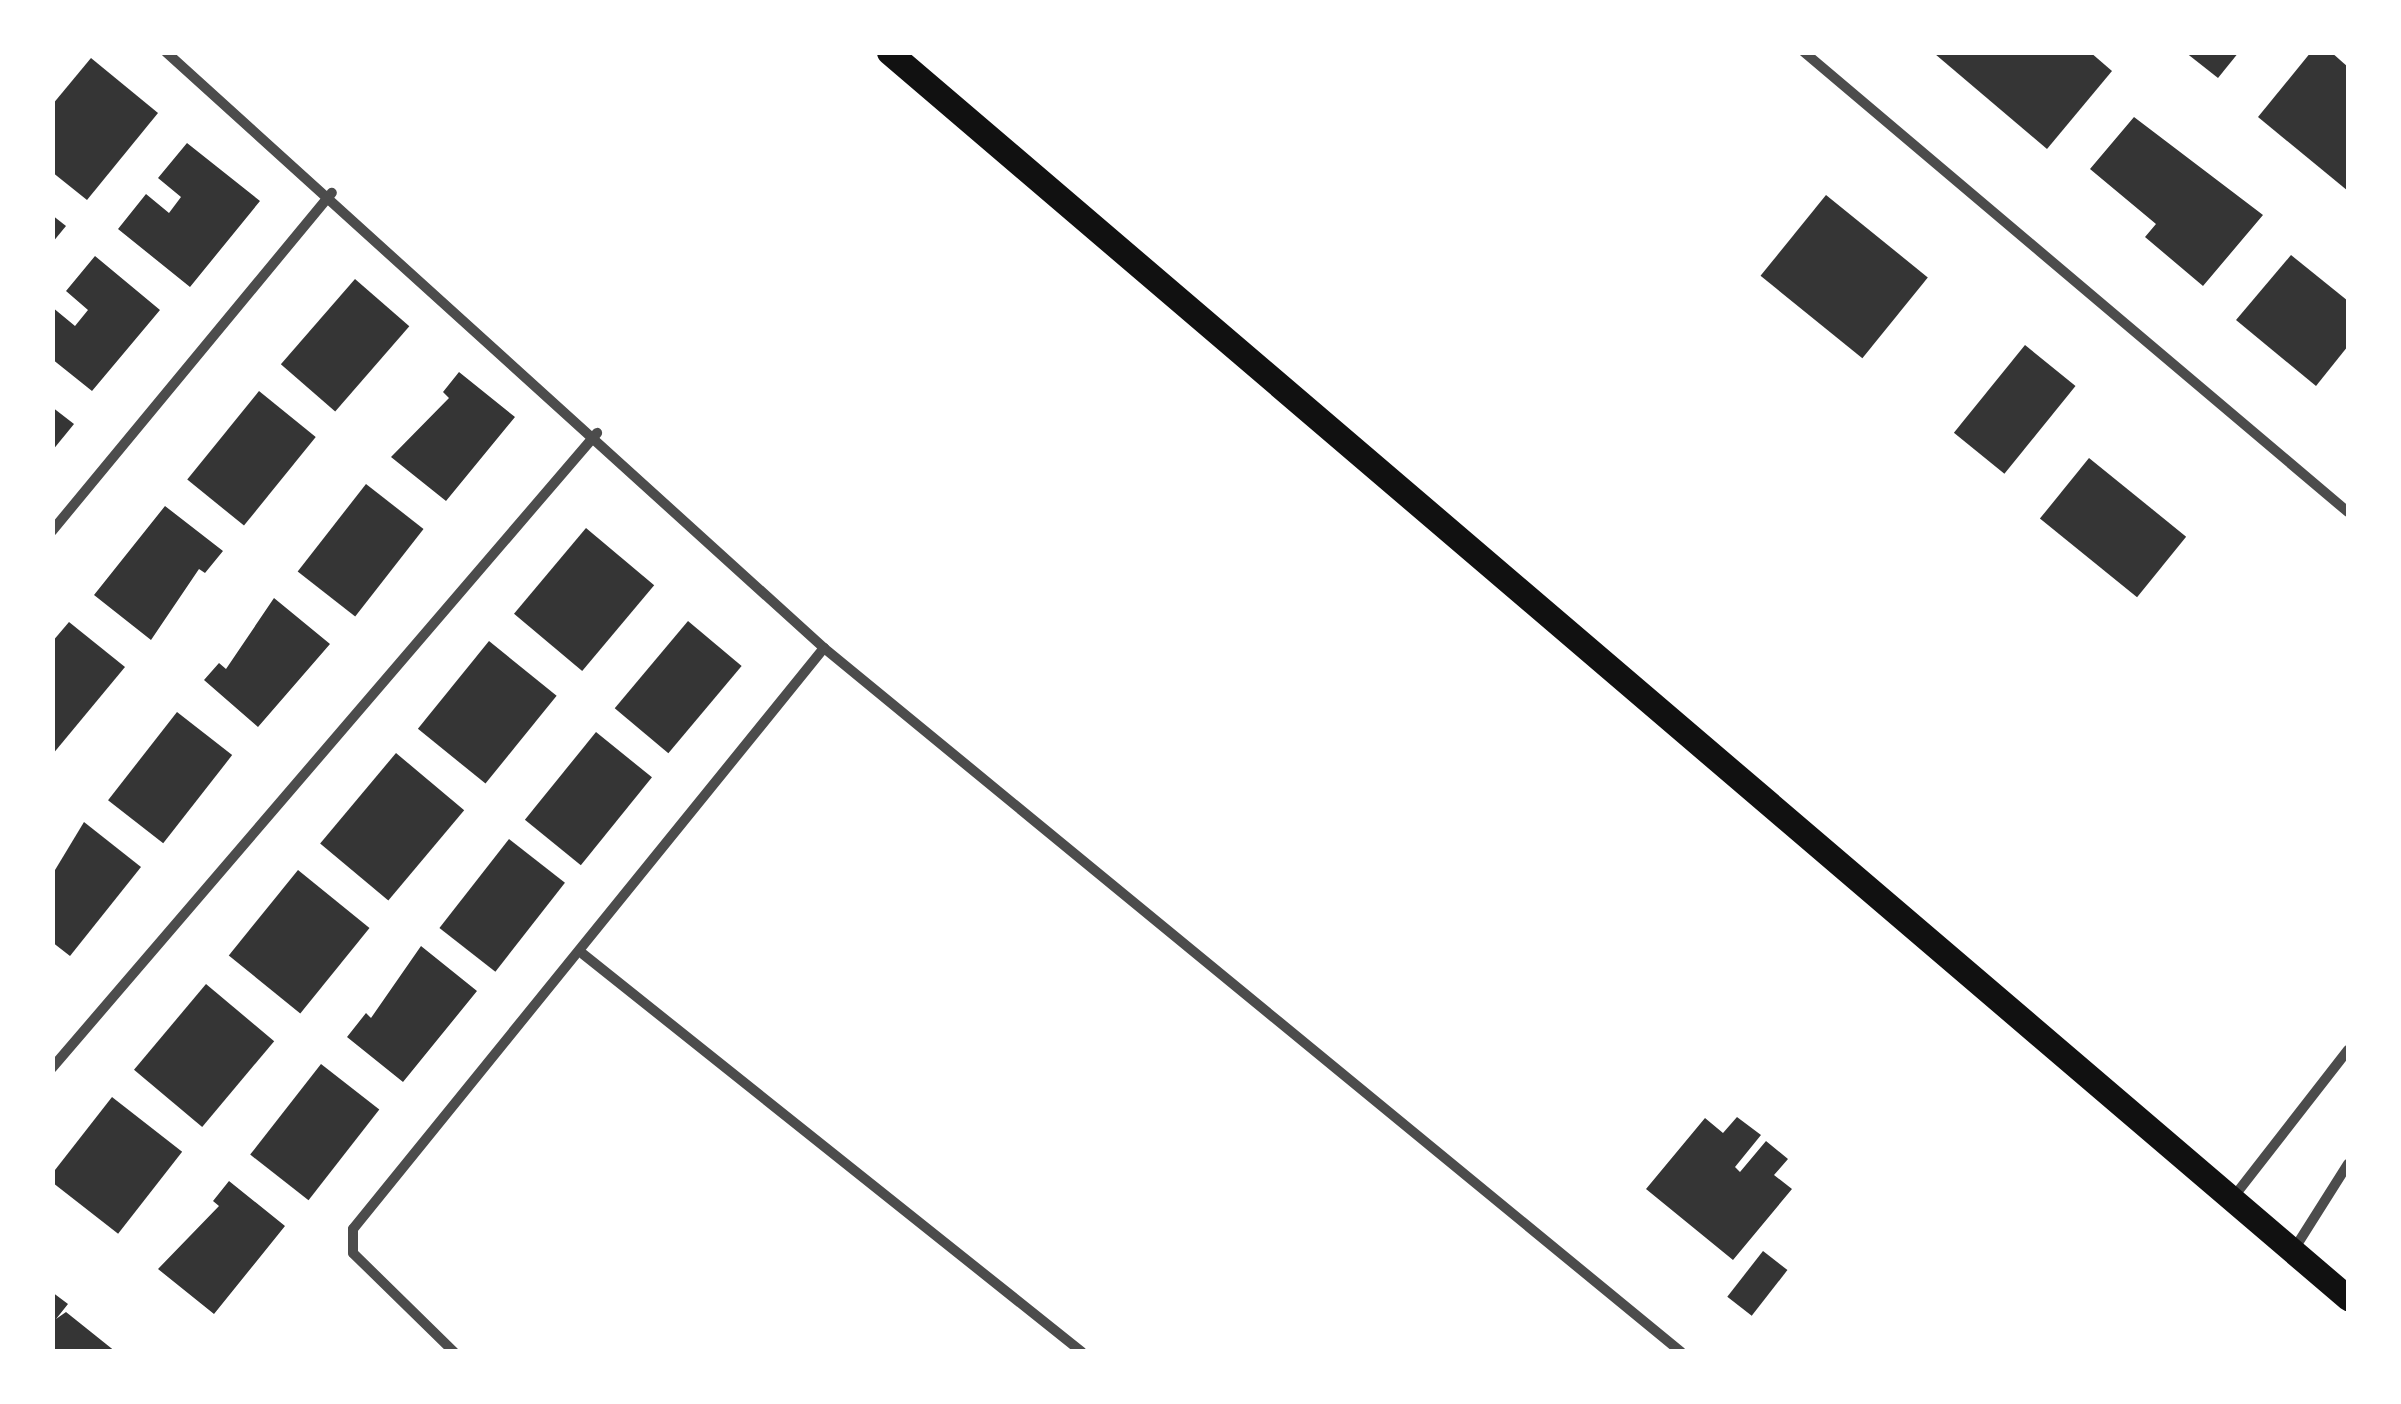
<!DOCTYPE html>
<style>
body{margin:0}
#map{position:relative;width:2401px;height:1404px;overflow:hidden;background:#fff;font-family:Cabin,sans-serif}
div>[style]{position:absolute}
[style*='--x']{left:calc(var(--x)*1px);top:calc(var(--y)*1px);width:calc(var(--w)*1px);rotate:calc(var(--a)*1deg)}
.building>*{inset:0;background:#353535;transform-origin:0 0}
.minor>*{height:10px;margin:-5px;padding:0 5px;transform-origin:5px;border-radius:5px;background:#4c4c4c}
.primary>*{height:25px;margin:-12.5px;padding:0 12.5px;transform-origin:12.5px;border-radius:12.5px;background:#111}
span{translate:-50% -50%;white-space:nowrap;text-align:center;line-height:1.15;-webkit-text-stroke:10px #fff;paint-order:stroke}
.frame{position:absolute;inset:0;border:55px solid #fff;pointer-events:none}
</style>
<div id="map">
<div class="building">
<i style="clip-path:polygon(2090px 52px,2112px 71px,2047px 149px,1935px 54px)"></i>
<i style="clip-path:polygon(2185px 52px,2239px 52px,2218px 78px)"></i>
<i style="clip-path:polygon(2311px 52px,2331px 52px,2348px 67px,2348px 191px,2258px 117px)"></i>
<i style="clip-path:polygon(91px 58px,158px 113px,87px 200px,52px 172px,52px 105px)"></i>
<i style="clip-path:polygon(2134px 117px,2263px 215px,2203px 286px,2145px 237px,2156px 224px,2090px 169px)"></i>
<i style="clip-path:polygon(187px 143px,260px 201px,190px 287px,118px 229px,146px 194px,169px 213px,181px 197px,158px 178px)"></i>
<i style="left:1826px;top:195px;width:131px;height:104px;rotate:39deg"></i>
<i style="clip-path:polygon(52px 215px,66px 226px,52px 243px)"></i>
<i style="clip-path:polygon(2291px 255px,2348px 301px,2348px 346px,2316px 386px,2236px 320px)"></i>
<i style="clip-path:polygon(95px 256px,160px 310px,92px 391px,52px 359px,52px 307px,75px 326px,88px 310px,66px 291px)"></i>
<i style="left:355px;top:279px;width:72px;height:113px;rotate:41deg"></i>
<i style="left:2025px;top:345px;width:65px;height:113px;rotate:39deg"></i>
<i style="clip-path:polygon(459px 372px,515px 417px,446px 501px,391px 457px,449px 398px,443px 392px)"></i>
<i style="left:259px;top:391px;width:73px;height:114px;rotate:39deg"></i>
<i style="clip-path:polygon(52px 407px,74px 424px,52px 451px)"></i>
<i style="left:2089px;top:458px;width:125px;height:78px;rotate:39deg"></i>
<i style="left:366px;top:484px;width:73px;height:111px;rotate:38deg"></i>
<i style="clip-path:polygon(165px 506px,223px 551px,205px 573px,199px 569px,151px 640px,94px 595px)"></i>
<i style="left:586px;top:528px;width:89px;height:112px;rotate:40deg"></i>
<i style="clip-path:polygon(274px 598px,330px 644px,258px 727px,204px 680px,219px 663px,226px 669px)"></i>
<i style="left:688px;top:621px;width:70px;height:114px;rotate:40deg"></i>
<i style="clip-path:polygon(69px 622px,125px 667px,52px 755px,52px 642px)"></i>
<i style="left:489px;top:641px;width:87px;height:113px;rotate:39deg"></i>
<i style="left:177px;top:712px;width:70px;height:112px;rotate:38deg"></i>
<i style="left:596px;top:732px;width:72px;height:113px;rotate:39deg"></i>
<i style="left:396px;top:753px;width:89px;height:118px;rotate:40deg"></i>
<i style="clip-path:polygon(84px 822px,141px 867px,70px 956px,52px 942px,52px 875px)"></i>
<i style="left:509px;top:839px;width:71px;height:113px;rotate:38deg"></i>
<i style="left:298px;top:870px;width:92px;height:110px;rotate:39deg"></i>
<i style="clip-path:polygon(421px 946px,477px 991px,403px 1082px,347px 1037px,366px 1013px,371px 1018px)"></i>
<i style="left:206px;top:984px;width:89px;height:112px;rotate:40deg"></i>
<i style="left:321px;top:1064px;width:74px;height:115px;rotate:38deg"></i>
<i style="left:112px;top:1097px;width:89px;height:104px;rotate:38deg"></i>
<i style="clip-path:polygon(1737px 1117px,1761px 1135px,1735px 1167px,1740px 1172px,1766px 1141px,1788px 1159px,1774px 1175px,1792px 1189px,1733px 1260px,1646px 1189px,1705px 1118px,1723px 1133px)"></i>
<i style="clip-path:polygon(229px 1181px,285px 1226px,214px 1314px,158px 1269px,219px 1206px,213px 1201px)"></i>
<i style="left:1763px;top:1251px;width:31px;height:58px;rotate:38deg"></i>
<i style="clip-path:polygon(52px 1292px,68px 1304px,56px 1319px,66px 1312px,116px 1352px,52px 1352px)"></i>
</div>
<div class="minor">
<i style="--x:166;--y:52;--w:888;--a:42.17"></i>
<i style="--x:824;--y:648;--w:1109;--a:39.4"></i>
<i style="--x:1804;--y:52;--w:712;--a:40.22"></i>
<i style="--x:52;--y:531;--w:439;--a:-50.4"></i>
<i style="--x:583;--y:954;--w:638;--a:38.58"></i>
<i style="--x:52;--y:1068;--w:837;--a:-49.36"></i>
<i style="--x:2232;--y:1199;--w:189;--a:-52.1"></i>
<i style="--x:2293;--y:1251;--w:103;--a:-57.7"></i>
<i style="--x:454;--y:1352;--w:141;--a:-135.6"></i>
<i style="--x:353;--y:1253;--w:24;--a:-90"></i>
<i style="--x:353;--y:1229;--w:748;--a:-50.97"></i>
</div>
<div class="primary">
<i style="--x:889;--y:52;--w:1919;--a:40.5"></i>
</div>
<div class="frame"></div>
</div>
